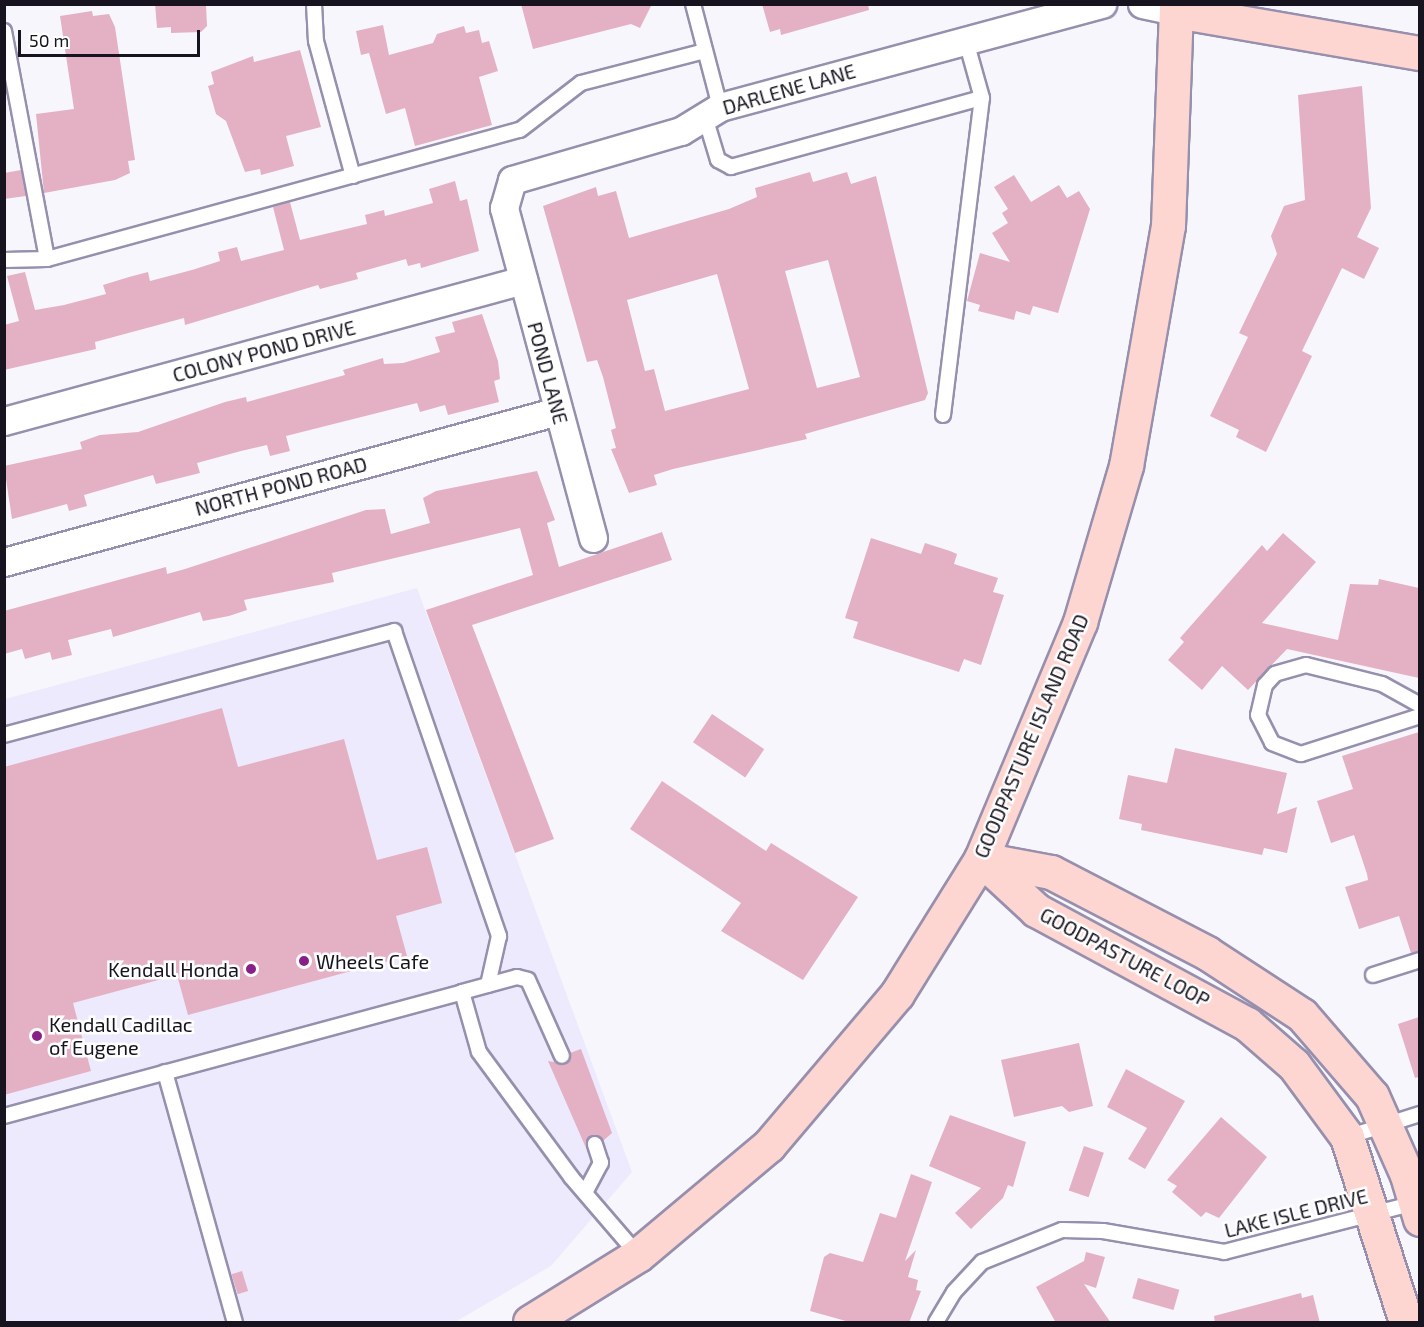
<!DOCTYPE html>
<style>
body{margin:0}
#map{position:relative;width:1424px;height:1327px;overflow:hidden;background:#f7f6fc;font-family:"Exo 2",sans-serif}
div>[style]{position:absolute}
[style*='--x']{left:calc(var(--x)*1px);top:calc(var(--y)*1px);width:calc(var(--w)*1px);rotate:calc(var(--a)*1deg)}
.commercial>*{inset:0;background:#eceafc}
.building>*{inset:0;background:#e4b1c4;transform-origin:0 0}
.roads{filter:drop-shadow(2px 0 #968fad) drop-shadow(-2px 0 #968fad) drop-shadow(0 2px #968fad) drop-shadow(0 -2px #968fad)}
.lane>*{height:14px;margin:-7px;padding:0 7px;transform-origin:7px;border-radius:7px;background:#fff}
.street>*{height:27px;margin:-13.5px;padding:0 13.5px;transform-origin:13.5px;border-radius:13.5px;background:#fff}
.secondary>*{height:33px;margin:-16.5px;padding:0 16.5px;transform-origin:16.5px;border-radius:16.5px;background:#fdd5d1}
.dots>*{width:16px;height:16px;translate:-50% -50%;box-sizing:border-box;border:3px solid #fff;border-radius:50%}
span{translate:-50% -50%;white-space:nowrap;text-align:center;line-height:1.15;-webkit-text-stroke:5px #fff;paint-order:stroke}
.street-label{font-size:20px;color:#171420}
.poi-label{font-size:20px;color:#171420}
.left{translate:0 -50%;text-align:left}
.right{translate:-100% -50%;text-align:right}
.frame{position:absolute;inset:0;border:6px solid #171420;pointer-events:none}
.scale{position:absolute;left:18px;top:30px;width:182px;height:27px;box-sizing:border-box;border:3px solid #171420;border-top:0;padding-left:8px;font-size:18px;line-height:21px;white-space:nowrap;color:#171420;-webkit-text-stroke:4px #fff;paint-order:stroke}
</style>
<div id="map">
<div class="commercial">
<i style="clip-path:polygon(417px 588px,632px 1172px,551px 1266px,455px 1322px,5px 1322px,5px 699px)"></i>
</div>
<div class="building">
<i style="clip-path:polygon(155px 4px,206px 4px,207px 26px,201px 32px,171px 33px,171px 27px,157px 28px)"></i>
<i style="clip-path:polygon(521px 4px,652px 4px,640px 28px,631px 24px,533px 49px)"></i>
<i style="clip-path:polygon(762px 4px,868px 4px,869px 10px,781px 35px,780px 29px,770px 32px)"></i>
<i style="clip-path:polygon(92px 11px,93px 16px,109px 14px,115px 27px,135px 160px,128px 161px,130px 173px,115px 180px,44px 193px,36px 114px,74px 109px,60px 16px)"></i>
<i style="clip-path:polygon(383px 25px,389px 55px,433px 43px,437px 34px,464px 26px,466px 33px,479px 30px,482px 43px,489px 41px,498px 71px,479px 77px,492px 125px,415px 146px,405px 108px,386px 114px,369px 53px,361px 55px,356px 31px)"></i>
<i style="clip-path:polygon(300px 50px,321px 127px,286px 136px,294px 166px,261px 175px,260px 169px,245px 172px,226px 121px,216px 114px,208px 86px,214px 84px,211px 72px,253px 56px,254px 62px)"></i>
<i style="clip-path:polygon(1362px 86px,1371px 208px,1357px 237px,1379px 248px,1364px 279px,1342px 268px,1302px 351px,1312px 356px,1266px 452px,1236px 437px,1239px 430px,1210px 416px,1248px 337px,1239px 333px,1277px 254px,1271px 236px,1284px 206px,1305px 200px,1298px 95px)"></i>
<i style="clip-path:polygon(21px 170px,26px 196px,4px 199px,4px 173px)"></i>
<i style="clip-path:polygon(evenodd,810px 172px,813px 182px,847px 172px,851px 184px,876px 176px,928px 393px,925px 400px,805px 434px,807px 439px,673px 469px,654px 475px,657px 485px,629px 493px,611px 449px,616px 448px,611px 430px,616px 428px,603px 377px,597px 360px,587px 362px,543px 206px,596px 187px,598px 196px,616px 191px,629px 238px,729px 209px,757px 197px,755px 188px,810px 172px,828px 260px,860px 377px,817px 388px,785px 271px,828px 260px,810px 172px,717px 274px,749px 389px,665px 411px,654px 369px,645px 371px,627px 300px,717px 274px)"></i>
<i style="clip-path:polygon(1014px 175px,1031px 202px,1059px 185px,1067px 198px,1079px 191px,1090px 209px,1058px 313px,1033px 306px,1030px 315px,1016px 311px,1014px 320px,978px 311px,980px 305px,967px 301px,980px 253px,1010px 262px,992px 233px,1008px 223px,1002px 213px,1008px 209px,994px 187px)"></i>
<i style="clip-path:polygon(455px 181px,460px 201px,467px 199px,479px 251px,421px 268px,420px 263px,408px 266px,406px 259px,356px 273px,358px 279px,320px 289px,318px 285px,185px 325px,184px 318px,95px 342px,96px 349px,4px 370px,4px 325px,19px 321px,7px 276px,25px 272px,35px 310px,64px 305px,106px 294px,103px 285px,129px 277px,148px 272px,150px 281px,192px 270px,220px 261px,218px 252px,237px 247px,241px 261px,284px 250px,273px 207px,290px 202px,300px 240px,367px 224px,365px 215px,384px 210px,385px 216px,433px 203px,429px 189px)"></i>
<i style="clip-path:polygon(482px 314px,498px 361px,500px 379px,494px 381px,499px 402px,448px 415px,445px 405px,420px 412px,417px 403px,286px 436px,290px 451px,270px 456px,267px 445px,241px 451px,197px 463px,200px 473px,156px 484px,153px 475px,84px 495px,87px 506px,69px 511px,67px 504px,12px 519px,4px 466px,82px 449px,80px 442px,100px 435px,138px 432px,225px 402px,246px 397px,247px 402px,345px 375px,343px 370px,383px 358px,384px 364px,403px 363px,440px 352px,435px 337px,455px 332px,452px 322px)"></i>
<i style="clip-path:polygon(537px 471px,555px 520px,547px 523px,559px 567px,662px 532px,672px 560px,472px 625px,554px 839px,515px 853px,426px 610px,533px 575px,520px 528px,332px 573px,334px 582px,244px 600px,247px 610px,229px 616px,203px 621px,200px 612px,113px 637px,111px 629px,68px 640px,72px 655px,52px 660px,50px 652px,25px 659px,22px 649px,4px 654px,4px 611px,166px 567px,167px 574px,185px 569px,366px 510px,385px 509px,391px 534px,430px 523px,423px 498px,436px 491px)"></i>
<i style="clip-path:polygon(1283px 533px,1316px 562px,1262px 623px,1338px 640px,1350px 584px,1378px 585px,1379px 579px,1419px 588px,1419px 678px,1287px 649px,1248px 690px,1222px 666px,1202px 690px,1168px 660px,1184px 642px,1180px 638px,1262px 545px,1267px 551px)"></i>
<i style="clip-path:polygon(871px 538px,921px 554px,925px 543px,950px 551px,957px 554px,954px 564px,998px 578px,993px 592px,1004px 595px,981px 665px,964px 659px,959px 672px,853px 638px,858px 622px,845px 618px)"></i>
<i style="clip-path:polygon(222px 708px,238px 767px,344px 739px,377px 860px,427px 847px,442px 903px,396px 916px,407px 956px,188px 1015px,177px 975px,73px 1003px,91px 1071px,4px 1095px,4px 767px)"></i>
<i style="left:712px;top:714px;width:63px;height:34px;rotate:34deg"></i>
<i style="clip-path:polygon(1419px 732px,1419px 951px,1411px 953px,1399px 916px,1359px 929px,1345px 887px,1368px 880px,1367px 874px,1354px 835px,1331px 843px,1317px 801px,1353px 789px,1342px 756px)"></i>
<i style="clip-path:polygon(1175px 748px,1287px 773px,1277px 814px,1297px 807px,1287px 853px,1264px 848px,1262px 855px,1141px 830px,1142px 824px,1119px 819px,1128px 775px,1167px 783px)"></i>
<i style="clip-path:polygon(662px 781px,766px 851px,771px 843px,858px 897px,803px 980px,721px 931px,741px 903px,630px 829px)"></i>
<i style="clip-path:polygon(1419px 1017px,1419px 1077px,1415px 1078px,1398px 1024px)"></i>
<i style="clip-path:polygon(1079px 1043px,1093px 1106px,1069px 1112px,1062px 1106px,1014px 1117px,1001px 1060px)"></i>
<i style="clip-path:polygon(581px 1049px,612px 1133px,603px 1141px,592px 1136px,586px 1148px,548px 1061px,565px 1064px,570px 1053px)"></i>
<i style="clip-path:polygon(1126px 1069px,1185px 1101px,1145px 1169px,1128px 1159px,1147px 1128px,1107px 1107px)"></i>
<i style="clip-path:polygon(950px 1115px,1026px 1142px,1013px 1187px,1008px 1185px,1003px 1198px,971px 1229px,955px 1213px,981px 1188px,929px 1166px)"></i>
<i style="clip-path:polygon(1221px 1117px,1267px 1157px,1219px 1218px,1206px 1212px,1201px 1217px,1172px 1192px,1177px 1186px,1167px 1180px)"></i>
<i style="left:1084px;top:1146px;width:21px;height:47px;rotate:19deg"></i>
<i style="clip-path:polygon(911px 1174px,932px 1182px,905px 1261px,916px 1250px,908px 1277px,918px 1280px,916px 1290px,921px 1291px,909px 1323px,853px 1323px,810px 1311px,824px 1257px,830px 1253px,863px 1262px,880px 1213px,896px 1218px)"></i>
<i style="clip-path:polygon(1086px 1252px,1105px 1257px,1096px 1288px,1084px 1284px,1111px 1323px,1056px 1323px,1036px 1287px,1084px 1261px)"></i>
<i style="left:242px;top:1271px;width:21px;height:11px;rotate:73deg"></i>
<i style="left:1138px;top:1278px;width:43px;height:21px;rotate:16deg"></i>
<i style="clip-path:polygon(1301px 1293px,1302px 1298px,1313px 1295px,1320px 1323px,1215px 1323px,1214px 1316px)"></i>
</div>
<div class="roads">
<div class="lane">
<i style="--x:314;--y:4;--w:37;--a:87"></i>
<i style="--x:316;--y:41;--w:140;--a:74.7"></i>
<i style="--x:693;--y:4;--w:106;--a:75.3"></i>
<i style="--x:4;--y:31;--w:232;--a:79.3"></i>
<i style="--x:705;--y:117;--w:45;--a:73.2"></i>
<i style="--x:718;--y:160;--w:15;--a:28"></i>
<i style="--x:731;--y:167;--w:260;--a:-15.4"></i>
<i style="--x:982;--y:98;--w:59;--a:-105.7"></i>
<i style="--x:4;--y:260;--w:43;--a:-1.3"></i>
<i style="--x:47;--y:259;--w:490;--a:-15.3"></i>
<i style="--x:520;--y:130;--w:77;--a:-37.6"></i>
<i style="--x:581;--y:83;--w:128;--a:-14.5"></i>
<i style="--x:943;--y:415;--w:319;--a:-83"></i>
<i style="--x:1420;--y:705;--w:43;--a:-151.1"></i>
<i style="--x:1382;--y:684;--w:78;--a:-166"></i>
<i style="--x:1306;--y:665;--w:32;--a:164"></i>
<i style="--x:1275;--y:674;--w:15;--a:132"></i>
<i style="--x:1265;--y:685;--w:31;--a:103"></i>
<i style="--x:1258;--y:715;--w:31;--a:63"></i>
<i style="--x:1272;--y:743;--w:31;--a:21"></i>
<i style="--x:1301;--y:754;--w:125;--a:-17.7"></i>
<i style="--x:4;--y:735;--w:404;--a:-14.9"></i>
<i style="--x:394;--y:631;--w:323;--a:71"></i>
<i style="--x:499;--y:936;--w:50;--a:102.7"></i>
<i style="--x:1373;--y:975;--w:49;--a:-17.7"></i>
<i style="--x:462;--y:992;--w:57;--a:-15.3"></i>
<i style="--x:517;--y:977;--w:11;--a:15"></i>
<i style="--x:528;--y:980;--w:83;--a:65.9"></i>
<i style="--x:165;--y:1072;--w:260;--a:74.4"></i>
<i style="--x:4;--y:1116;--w:474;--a:-15.1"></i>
<i style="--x:462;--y:992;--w:62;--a:74.2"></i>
<i style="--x:479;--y:1052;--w:155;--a:53.6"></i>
<i style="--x:571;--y:1177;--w:103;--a:49.3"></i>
<i style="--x:1347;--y:1137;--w:77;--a:-17.5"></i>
<i style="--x:587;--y:1189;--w:30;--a:-62"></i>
<i style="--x:601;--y:1163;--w:20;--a:-108"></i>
<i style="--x:936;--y:1322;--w:35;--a:-59"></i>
<i style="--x:954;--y:1292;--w:41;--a:-47"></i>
<i style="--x:982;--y:1262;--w:86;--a:-21.8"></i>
<i style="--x:1062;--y:1230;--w:41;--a:1.4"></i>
<i style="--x:1103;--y:1231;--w:123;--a:9.8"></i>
<i style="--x:1224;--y:1252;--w:197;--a:-14.4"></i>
</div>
<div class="street">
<i style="--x:1142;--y:4;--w:35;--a:12"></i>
<i style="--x:4;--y:421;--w:538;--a:-15.2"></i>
<i style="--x:593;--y:538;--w:342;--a:-105.1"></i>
<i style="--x:504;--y:208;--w:29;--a:-74"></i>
<i style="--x:512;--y:180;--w:176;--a:-16.2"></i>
<i style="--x:681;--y:131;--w:46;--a:-31.6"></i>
<i style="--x:720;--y:107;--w:396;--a:-15.1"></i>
<i style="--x:4;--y:562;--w:574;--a:-15.25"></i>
</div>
<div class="secondary">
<i style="--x:1176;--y:11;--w:248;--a:9.8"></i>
<i style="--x:981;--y:859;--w:75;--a:42.8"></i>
<i style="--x:1036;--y:910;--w:240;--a:28.4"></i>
<i style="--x:1247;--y:1024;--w:62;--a:41.1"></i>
<i style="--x:1294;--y:1065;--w:89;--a:53.6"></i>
<i style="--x:1347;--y:1137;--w:194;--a:72.3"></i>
<i style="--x:981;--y:859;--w:71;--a:10.5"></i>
<i style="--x:1051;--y:872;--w:176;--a:27.4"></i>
<i style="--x:1207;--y:953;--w:113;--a:33.1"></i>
<i style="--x:1302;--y:1015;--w:107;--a:49.2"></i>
<i style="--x:1372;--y:1096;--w:86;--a:66.1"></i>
<i style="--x:1407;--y:1175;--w:46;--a:73.5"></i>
<i style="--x:530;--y:1322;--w:127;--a:-31.8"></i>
<i style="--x:638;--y:1255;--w:171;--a:-40"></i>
<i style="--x:769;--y:1145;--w:198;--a:-49.7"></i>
<i style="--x:897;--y:994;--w:159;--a:-58.1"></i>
<i style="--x:981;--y:859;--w:257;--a:-67.3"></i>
<i style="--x:1080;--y:622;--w:163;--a:-73.6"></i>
<i style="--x:1126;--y:466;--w:244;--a:-80.1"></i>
<i style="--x:1168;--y:226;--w:222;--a:-87.9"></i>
</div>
</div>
<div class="dots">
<i style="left:304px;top:961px;background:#882087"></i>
<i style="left:251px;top:969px;background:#882087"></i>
<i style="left:37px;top:1036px;background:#882087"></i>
</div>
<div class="street-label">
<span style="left:789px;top:89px;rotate:-16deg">DARLENE LANE</span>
<span style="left:264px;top:351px;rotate:-15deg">COLONY POND DRIVE</span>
<span style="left:548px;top:373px;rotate:75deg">POND LANE</span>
<span style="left:281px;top:486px;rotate:-15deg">NORTH POND ROAD</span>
<span style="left:1031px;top:736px;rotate:-67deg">GOODPASTURE ISLAND ROAD</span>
<span style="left:1125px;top:957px;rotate:28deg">GOODPASTURE LOOP</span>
<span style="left:1296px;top:1213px;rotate:-14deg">LAKE ISLE DRIVE</span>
</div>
<div class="poi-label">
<span class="left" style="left:316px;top:961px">Wheels Cafe</span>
<span class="right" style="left:239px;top:969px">Kendall Honda</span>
<span class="left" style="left:49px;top:1036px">Kendall Cadillac<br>of Eugene</span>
</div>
<div class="frame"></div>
<div class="scale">50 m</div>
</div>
